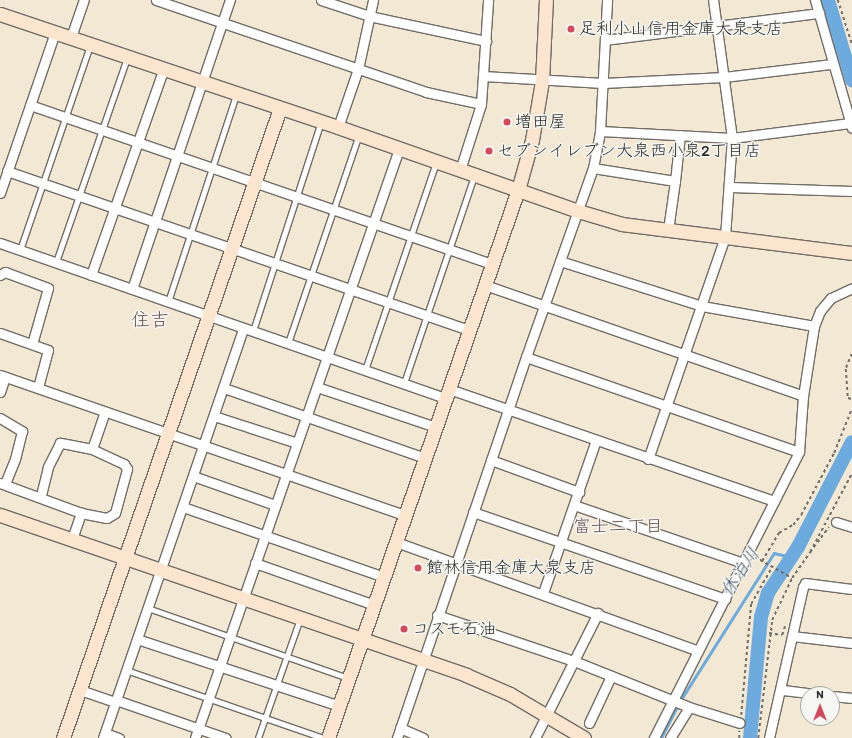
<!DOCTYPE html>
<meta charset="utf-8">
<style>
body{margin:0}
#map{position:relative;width:852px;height:738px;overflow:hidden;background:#f2e8d4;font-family:Itim,"Klee One",sans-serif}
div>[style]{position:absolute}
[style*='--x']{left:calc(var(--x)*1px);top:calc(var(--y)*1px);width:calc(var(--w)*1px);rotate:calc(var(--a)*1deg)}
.stream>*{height:2.5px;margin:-1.25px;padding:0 1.25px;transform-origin:1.25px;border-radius:1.25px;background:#6dabdf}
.river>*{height:14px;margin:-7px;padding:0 7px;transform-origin:7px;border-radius:7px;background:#6dabdf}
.path>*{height:1.5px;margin-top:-0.75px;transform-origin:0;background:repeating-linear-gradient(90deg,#716d66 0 3px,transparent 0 6px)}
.roads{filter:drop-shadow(1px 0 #716d66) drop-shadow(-1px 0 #716d66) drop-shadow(0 1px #716d66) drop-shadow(0 -1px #716d66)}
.lane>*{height:4.5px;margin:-2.25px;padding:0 2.25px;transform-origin:2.25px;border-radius:2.25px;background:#fff}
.street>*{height:9px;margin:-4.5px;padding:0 4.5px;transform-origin:4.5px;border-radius:4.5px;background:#fff}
.secondary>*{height:13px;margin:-6.5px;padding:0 6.5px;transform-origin:6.5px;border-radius:6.5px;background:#fce5cf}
.dots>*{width:11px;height:11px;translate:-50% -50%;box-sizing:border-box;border:2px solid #f6f6f2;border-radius:50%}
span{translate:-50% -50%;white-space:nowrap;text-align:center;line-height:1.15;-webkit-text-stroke:3px #f6f6f2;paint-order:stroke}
.poi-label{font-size:17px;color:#2b2b2b}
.left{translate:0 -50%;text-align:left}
.neighbourhood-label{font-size:18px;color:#6b5252}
.water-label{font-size:18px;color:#42586a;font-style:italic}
.quarter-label{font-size:19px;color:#6b5252}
.north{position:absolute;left:800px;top:686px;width:40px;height:40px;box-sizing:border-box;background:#f6f6f2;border:1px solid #a5a5a2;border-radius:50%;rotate:0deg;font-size:11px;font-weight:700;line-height:16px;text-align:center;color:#2b2b2b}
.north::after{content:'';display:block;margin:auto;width:14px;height:18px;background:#d1495b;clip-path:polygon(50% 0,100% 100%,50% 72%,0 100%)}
</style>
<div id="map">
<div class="stream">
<i style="--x:680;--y:701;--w:175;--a:-57.6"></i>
<i style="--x:774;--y:553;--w:17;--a:13"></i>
<i style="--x:661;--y:738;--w:37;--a:-63"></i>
</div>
<div class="river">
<i style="--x:828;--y:0;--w:84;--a:73.3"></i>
<i style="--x:750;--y:738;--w:121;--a:-84.8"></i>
<i style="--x:761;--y:617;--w:25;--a:-74"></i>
<i style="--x:768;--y:593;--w:55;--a:-56.9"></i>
<i style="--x:798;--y:547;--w:118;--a:-62.8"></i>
</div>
<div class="path">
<i style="--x:838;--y:0;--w:46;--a:72.3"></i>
<i style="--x:852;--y:354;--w:16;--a:112"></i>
<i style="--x:846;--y:369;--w:29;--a:86"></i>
<i style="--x:848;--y:398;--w:4;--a:14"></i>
<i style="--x:810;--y:552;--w:31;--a:-53"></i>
<i style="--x:755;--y:557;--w:43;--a:29.6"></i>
<i style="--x:762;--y:561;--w:33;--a:-59"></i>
<i style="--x:779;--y:533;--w:16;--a:-30"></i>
<i style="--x:793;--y:525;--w:13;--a:-51"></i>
<i style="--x:801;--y:515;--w:70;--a:-62"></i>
<i style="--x:834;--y:453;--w:48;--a:-68.2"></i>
<i style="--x:769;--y:633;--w:13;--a:9"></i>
<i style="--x:782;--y:635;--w:9;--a:-72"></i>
<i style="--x:741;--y:715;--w:111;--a:-84.9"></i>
<i style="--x:751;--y:604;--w:43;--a:-60.4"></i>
<i style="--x:739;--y:738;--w:7;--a:-90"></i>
<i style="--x:758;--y:738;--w:119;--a:-83.2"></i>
<i style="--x:772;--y:620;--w:47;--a:-64.5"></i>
<i style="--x:792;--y:578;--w:32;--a:-55"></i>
<i style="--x:810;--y:552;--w:89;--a:-62"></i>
</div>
<div class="roads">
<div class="lane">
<i style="--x:20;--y:250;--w:216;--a:-71.1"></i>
<i style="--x:56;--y:262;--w:216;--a:-70.8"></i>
<i style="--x:168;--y:302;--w:218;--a:-71.8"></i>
<i style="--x:253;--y:331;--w:220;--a:-72"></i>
<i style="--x:288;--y:343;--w:220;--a:-71.2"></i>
<i style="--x:365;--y:370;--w:219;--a:-71.1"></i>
<i style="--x:404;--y:383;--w:219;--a:-71.3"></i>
<i style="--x:148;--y:608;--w:212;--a:19.3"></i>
<i style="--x:126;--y:670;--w:208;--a:19"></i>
<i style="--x:258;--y:738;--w:126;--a:-70.6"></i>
</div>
<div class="street">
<i style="--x:156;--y:0;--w:285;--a:18.8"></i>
<i style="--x:426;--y:92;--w:56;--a:12.3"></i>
<i style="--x:321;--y:0;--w:51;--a:18.4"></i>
<i style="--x:369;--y:16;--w:120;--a:12.1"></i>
<i style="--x:815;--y:0;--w:133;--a:73.9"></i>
<i style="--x:71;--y:37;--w:39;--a:-71"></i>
<i style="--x:605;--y:40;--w:216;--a:-7.2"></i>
<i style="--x:483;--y:76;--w:120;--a:3.3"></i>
<i style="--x:603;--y:83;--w:121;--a:-2.8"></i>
<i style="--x:724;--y:77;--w:109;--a:-6.9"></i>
<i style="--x:30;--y:105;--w:489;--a:19"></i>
<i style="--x:338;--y:127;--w:61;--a:-71"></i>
<i style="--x:358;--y:69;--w:71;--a:-77.7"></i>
<i style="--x:600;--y:131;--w:132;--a:3"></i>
<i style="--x:732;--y:138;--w:119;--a:-7.2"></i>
<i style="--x:593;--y:168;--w:83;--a:9"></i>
<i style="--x:675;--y:181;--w:46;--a:-83.8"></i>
<i style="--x:460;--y:170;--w:69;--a:-72.3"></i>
<i style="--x:481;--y:104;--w:104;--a:-86.1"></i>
<i style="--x:7;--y:171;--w:490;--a:19"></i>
<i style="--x:730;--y:187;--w:122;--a:1.9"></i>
<i style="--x:0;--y:193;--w:170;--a:-71.1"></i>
<i style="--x:668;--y:230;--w:49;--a:-81.9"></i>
<i style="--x:0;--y:243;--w:472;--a:19.2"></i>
<i style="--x:560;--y:261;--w:149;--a:17.6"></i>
<i style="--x:702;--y:306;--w:114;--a:10.1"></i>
<i style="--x:814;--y:326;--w:71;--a:98.9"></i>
<i style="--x:803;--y:396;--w:56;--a:94.1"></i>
<i style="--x:799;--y:452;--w:321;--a:116.9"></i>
<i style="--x:0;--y:275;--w:6;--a:-31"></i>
<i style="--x:5;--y:272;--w:46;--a:20.4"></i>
<i style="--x:48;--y:288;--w:58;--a:105.9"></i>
<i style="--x:91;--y:275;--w:219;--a:-70.6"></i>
<i style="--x:485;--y:285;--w:337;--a:19.2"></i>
<i style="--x:132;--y:289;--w:305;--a:-71.3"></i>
<i style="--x:814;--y:326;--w:16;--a:-68"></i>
<i style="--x:820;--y:311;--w:17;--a:-50"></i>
<i style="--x:831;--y:298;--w:23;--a:-25"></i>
<i style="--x:0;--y:333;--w:51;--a:19.5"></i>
<i style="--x:48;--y:350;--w:39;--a:105"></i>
<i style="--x:526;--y:357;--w:289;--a:19.2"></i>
<i style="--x:0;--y:375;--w:429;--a:19.1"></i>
<i style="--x:317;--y:387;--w:126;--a:18.6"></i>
<i style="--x:224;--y:388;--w:213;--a:19.2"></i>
<i style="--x:449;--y:389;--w:344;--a:19"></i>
<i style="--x:0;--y:392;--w:16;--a:-72"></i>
<i style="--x:214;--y:416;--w:87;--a:18"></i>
<i style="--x:0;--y:418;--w:26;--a:31"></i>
<i style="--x:22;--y:431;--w:29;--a:104"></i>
<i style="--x:15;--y:459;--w:27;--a:112"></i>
<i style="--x:92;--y:449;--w:39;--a:-71"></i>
<i style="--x:648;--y:459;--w:235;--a:-70.9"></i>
<i style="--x:725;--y:237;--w:99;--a:-86"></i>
<i style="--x:732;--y:138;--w:139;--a:-97.8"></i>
<i style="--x:491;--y:460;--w:94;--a:20"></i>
<i style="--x:193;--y:476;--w:87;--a:19.5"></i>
<i style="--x:0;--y:483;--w:86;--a:20.3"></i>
<i style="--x:81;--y:513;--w:26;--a:11"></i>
<i style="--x:107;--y:518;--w:9;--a:-32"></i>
<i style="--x:115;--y:513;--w:46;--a:-74.7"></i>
<i style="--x:127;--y:469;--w:6;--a:-121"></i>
<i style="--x:124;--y:464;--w:35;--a:-155"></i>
<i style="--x:92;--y:449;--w:33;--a:-169"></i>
<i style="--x:60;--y:443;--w:27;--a:117"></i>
<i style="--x:48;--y:467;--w:30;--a:104"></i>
<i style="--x:574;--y:505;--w:179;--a:18.9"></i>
<i style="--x:183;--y:507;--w:213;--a:19.2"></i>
<i style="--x:473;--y:512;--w:267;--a:19"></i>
<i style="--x:836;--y:522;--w:17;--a:17"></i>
<i style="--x:72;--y:539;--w:28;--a:-71"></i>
<i style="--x:396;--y:542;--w:321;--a:19.8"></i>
<i style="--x:255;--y:563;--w:126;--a:19.4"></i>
<i style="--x:543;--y:593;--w:162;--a:-70.9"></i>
<i style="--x:437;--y:615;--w:145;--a:18.6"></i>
<i style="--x:574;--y:661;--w:124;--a:21.8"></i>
<i style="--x:689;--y:707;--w:53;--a:17.4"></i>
<i style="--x:792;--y:636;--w:60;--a:6.7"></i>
<i style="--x:137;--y:639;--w:213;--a:18.3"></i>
<i style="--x:80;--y:690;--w:37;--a:19"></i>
<i style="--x:783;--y:690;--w:34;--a:7"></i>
<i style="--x:832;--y:696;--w:20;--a:6"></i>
<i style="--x:116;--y:700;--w:116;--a:19.1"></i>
<i style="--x:589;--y:723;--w:52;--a:-64.9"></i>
<i style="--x:400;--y:728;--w:25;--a:23"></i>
<i style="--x:105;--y:733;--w:15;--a:20"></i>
<i style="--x:103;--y:738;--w:433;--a:-71.1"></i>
<i style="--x:195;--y:738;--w:623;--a:-70.9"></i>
<i style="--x:397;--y:738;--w:402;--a:-71.3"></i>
<i style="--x:526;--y:357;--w:201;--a:-70.5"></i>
<i style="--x:593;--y:168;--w:38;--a:-79"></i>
<i style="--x:600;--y:131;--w:131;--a:-86.9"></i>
<i style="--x:535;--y:738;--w:140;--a:-63.3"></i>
<i style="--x:670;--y:738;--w:36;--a:-58"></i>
<i style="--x:769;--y:738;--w:155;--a:-77.3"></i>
<i style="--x:803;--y:587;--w:4;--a:-63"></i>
<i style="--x:805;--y:583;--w:47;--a:7.3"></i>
</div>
<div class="secondary">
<i style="--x:0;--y:14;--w:356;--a:18.5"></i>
<i style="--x:338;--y:127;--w:254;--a:19.3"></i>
<i style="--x:578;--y:211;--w:46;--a:16.5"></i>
<i style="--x:622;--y:224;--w:232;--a:7.2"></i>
<i style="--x:0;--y:515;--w:493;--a:18.9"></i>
<i style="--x:466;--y:675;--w:48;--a:23.4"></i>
<i style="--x:510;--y:694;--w:86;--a:30.7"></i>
<i style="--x:63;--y:738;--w:666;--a:-70.99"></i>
<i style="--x:328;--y:738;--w:580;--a:-70.88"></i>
<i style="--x:518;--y:190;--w:52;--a:-74.4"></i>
<i style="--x:532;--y:140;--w:60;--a:-80.4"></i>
<i style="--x:542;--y:81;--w:81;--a:-87.2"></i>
</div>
</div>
<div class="dots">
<i style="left:571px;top:29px;background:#d1495b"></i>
<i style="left:507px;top:122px;background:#d1495b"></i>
<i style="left:489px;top:151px;background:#d1495b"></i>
<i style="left:418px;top:568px;background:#d1495b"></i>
<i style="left:404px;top:629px;background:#d1495b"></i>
</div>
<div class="poi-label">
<span class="left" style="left:579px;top:29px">足利小山信用金庫大泉支店</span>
<span class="left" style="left:515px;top:122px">増田屋</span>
<span class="left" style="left:497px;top:151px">セブンイレブン大泉西小泉2丁目店</span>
<span class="left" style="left:426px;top:568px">館林信用金庫大泉支店</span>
<span class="left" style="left:412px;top:629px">コスモ石油</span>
</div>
<div class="neighbourhood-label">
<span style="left:618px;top:526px">富士二丁目</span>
</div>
<div class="water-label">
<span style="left:740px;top:572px;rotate:-56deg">休泊川</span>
</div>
<div class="quarter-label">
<span style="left:150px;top:320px">住吉</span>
</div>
<div class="north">N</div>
</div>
